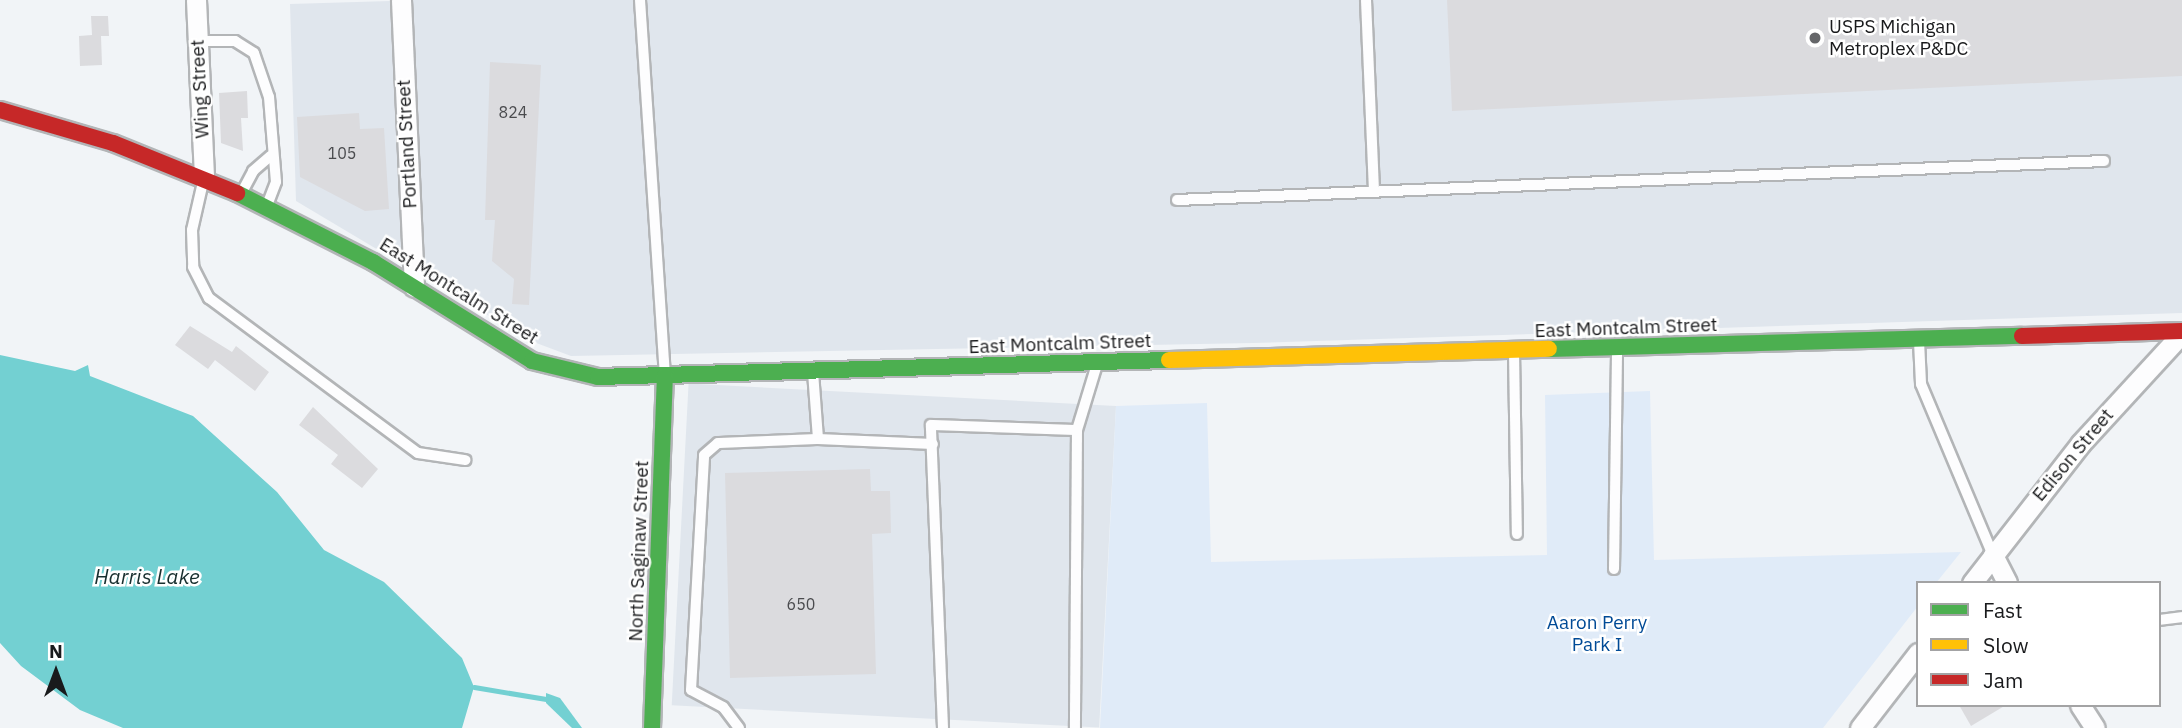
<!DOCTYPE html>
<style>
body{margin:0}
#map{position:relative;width:2182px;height:728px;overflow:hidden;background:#f1f4f7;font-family:"IBM Plex Sans",sans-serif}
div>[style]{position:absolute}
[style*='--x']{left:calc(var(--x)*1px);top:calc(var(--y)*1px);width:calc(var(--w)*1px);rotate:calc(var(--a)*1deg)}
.built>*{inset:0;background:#e0e6ed;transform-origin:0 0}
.green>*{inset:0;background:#e0ebf8}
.water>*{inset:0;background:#73d0d2}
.stream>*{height:5px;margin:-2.5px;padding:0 2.5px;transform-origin:2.5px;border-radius:2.5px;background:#73d0d2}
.building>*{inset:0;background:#dbdbde}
.roads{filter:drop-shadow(2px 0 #b3b5b7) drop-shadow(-2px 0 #b3b5b7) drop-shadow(0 2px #b3b5b7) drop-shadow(0 -2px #b3b5b7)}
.lane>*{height:10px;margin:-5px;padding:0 5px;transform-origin:5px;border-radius:5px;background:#fdfdfe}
.street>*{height:19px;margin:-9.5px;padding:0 9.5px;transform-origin:9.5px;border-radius:9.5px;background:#fdfdfe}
.fast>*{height:16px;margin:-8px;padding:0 8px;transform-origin:8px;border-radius:8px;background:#4caf50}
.slow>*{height:16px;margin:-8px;padding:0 8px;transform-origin:8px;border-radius:8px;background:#ffc107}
.jam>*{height:16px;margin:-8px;padding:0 8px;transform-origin:8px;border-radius:8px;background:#c62828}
.dots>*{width:19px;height:19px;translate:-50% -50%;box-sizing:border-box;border:4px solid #fff;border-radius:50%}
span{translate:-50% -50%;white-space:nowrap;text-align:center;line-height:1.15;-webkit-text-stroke:5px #fff;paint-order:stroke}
.number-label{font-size:16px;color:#4a4b4e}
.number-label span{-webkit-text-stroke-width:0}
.poi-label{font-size:19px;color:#191a1c}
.left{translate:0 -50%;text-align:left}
.street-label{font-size:19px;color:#191a1c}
.park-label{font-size:19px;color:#004a96}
.water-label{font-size:21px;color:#182f2f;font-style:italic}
.legend{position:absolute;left:1916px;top:581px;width:245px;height:126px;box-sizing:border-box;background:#fff;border:2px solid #a3a3a4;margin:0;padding:9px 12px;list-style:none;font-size:21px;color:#191a1c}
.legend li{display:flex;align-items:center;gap:14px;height:35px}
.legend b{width:35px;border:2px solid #a3a3a4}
.north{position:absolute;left:21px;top:637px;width:70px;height:70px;-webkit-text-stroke:5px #fff;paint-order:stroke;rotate:0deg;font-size:19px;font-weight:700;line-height:28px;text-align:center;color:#191a1c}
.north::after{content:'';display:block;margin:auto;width:24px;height:32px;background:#191a1c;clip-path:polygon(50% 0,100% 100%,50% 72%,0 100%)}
</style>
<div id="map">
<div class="built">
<i style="clip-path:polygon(412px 0,2182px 0,2182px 313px,1253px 343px,571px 356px,531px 341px,296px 201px,290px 4px,390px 1px,393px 52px,414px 50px)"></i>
<i style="left:1116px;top:406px;width:322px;height:428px;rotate:93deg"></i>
</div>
<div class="green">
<i style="clip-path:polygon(1650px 391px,1654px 560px,1961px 552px,1936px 583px,1918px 583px,1918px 606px,1823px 728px,1100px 728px,1116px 406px,1207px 403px,1211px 562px,1547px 555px,1545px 395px)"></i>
</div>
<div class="water">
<i style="clip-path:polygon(0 355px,75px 371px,88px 365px,90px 376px,193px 416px,277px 492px,324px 550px,384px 582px,462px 658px,474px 687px,462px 728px,123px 728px,80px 710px,21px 666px,0 643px)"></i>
<i style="clip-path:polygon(546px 693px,560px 698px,582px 728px,572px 728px,546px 703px)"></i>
</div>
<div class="stream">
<i style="--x:474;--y:687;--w:73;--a:9.5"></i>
</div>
<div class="building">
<i style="clip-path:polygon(1447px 0,2182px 0,2182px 76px,1452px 111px)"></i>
<i style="clip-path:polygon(91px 16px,108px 16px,109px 36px,101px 36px,102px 65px,80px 66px,79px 36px,92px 35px)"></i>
<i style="clip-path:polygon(490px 62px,541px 65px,529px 305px,512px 304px,514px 279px,492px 261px,495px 220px,485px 220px)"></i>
<i style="clip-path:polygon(247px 91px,248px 118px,241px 118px,243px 151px,221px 143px,219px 93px)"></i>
<i style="clip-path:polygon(359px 113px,360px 129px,384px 128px,389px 209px,365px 211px,300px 177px,297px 117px)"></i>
<i style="clip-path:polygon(190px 326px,232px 352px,236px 346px,269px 372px,255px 391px,215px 360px,208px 369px,175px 345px)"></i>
<i style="clip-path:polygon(313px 407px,378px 469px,362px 488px,331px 464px,338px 455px,299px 425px)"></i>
<i style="clip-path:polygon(870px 469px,871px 491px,890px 491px,891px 533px,872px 534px,876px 674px,730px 678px,725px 473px)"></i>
<i style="clip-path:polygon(1959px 705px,2006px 705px,1971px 726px)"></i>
</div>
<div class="roads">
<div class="lane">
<i style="--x:640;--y:0;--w:374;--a:86.2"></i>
<i style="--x:1366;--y:0;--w:190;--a:87.6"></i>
<i style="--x:198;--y:41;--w:37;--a:0"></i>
<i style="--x:235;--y:41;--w:22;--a:32"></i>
<i style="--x:254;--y:53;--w:46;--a:71.2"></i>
<i style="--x:269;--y:97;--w:85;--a:85.3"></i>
<i style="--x:276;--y:182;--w:25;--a:111"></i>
<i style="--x:203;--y:182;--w:49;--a:102.9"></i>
<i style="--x:192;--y:230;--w:37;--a:88"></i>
<i style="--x:193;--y:267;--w:35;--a:63"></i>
<i style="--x:209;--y:298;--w:260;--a:36.6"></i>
<i style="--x:418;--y:453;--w:48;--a:8.5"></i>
<i style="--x:241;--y:194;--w:26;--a:-62"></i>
<i style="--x:253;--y:171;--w:23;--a:-41"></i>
<i style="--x:1177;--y:200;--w:928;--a:-2.41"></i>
<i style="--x:1919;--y:341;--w:43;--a:87.3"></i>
<i style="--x:1921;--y:384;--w:186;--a:67.2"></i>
<i style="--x:1514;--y:352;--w:182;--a:89.1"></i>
<i style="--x:813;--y:372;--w:67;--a:85.7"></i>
<i style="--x:818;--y:439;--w:115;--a:2.5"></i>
<i style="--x:1077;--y:430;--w:69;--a:-73.1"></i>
<i style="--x:1614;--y:569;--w:220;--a:-89.2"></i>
<i style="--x:2159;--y:620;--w:23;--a:-7"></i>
<i style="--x:739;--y:728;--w:26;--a:-127"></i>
<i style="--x:723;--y:707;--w:36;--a:-152"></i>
<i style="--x:691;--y:690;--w:235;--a:-86.8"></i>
<i style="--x:704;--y:455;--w:18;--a:-41"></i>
<i style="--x:718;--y:443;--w:100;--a:-2.3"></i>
<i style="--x:943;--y:728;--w:303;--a:-92.3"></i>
<i style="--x:931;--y:425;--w:146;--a:2"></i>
<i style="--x:1077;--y:430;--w:298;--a:90.4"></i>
</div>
<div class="street">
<i style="--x:196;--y:0;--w:178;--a:87.4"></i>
<i style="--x:401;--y:0;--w:287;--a:87.4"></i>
<i style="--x:1993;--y:555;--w:31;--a:63"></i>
<i style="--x:1972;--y:583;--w:177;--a:-52.1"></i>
<i style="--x:2081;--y:443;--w:149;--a:-47.4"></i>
<i style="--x:2080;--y:705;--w:27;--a:57"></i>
<i style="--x:1860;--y:728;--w:95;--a:-52.3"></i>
</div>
<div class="fast">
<i style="--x:237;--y:193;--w:153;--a:26.9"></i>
<i style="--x:373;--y:262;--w:187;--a:31.9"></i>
<i style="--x:532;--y:361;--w:68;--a:13.6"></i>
<i style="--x:598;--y:377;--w:571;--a:-1.71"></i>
<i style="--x:1549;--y:349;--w:473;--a:-1.6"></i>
<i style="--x:652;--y:728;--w:352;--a:-87.9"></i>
</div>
<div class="slow">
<i style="--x:1169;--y:360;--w:380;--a:-1.7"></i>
</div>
<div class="jam">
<i style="--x:0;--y:110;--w:118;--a:16.3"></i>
<i style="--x:113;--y:143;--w:134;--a:22"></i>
<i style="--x:2022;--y:336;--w:160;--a:-1.8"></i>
</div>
</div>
<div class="dots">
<i style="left:1815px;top:38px;background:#656669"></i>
</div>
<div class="number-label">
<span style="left:513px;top:112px">824</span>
<span style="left:342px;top:153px">105</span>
<span style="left:801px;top:604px">650</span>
</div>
<div class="poi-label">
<span class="left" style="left:1829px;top:38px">USPS Michigan<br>Metroplex P&amp;DC</span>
</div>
<div class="street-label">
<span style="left:200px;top:89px;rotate:-93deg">Wing Street</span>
<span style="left:407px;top:144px;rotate:-93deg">Portland Street</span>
<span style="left:459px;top:291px;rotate:32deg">East Montcalm Street</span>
<span style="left:1626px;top:328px;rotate:-2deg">East Montcalm Street</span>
<span style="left:1060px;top:344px;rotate:-2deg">East Montcalm Street</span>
<span style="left:2073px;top:455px;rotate:-50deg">Edison Street</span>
<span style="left:639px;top:551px;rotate:-88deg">North Saginaw Street</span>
</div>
<div class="park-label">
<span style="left:1597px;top:634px">Aaron Perry<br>Park I</span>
</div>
<div class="water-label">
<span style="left:147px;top:576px">Harris Lake</span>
</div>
<ul class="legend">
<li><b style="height:9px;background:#4caf50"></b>Fast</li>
<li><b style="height:9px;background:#ffc107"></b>Slow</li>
<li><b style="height:9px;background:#c62828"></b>Jam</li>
</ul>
<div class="north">N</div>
</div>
